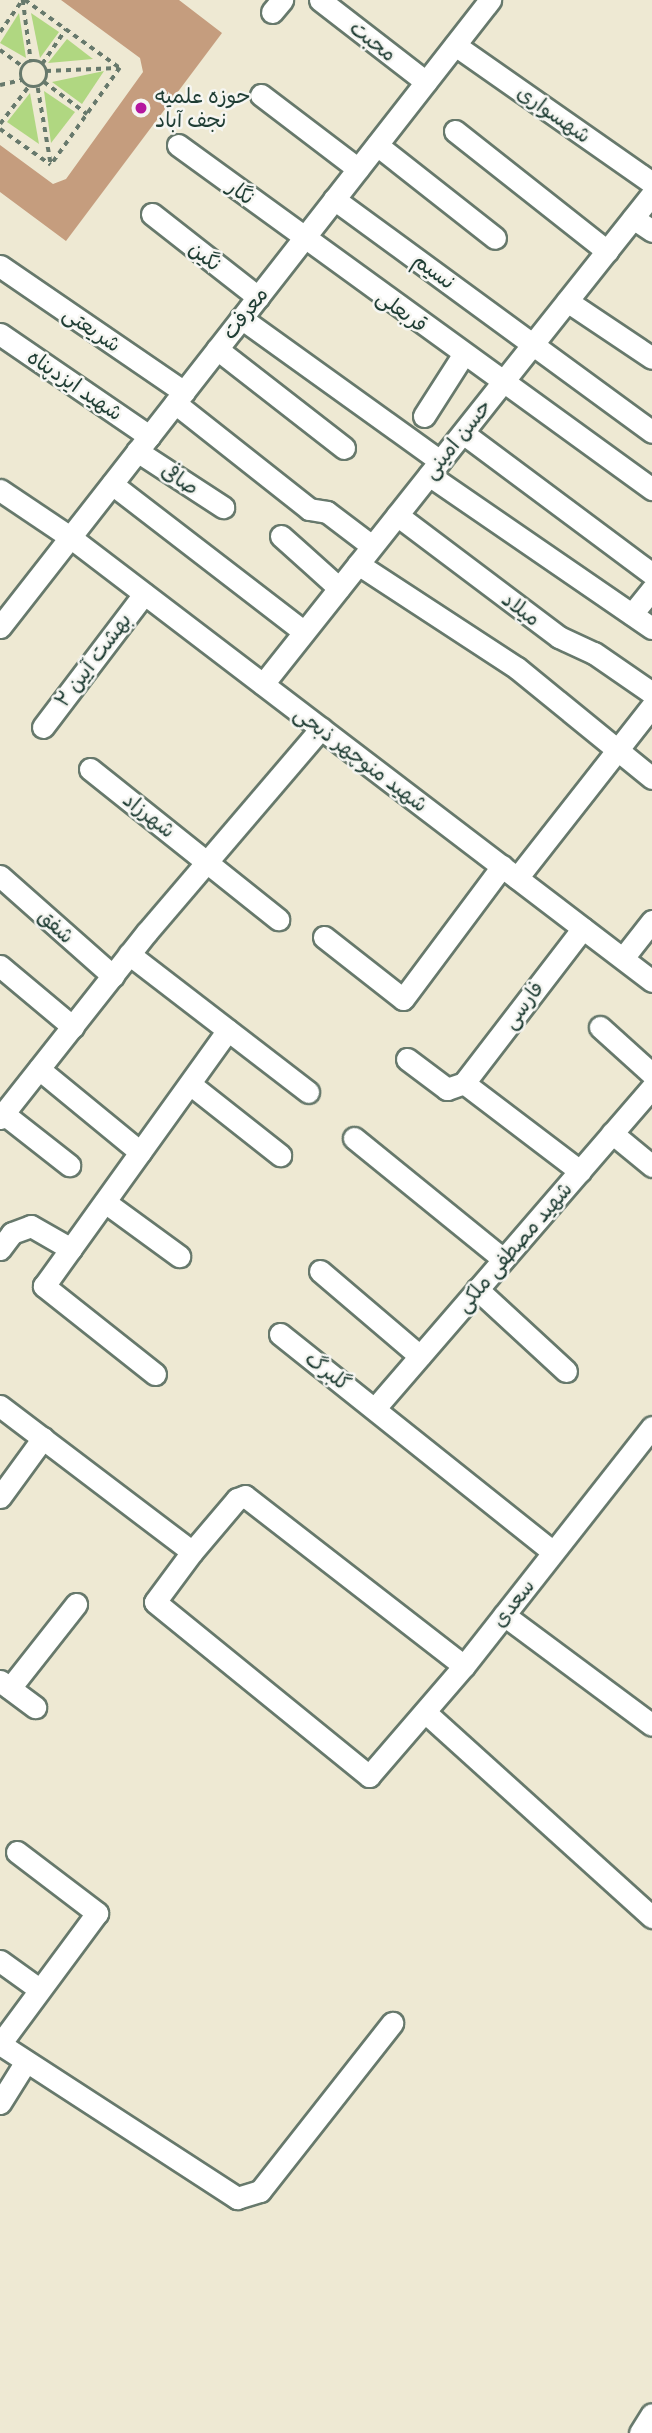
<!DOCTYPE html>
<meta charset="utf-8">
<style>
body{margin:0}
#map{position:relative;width:652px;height:2433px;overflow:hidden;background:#eee9d3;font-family:Delius,"Playpen Sans Arabic",sans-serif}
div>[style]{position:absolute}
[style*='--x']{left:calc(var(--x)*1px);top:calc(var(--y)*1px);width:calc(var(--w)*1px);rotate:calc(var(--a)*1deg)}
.green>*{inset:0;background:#b0d781}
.building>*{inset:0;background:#c59d7e}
.path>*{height:3.5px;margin-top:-1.75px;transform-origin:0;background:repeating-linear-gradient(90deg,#67796c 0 5px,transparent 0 10px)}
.path>.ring{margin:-1.75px;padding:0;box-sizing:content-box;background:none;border:3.5px solid #67796c;border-radius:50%}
.roads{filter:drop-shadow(2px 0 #67796c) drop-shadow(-2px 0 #67796c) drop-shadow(0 2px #67796c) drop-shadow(0 -2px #67796c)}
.minor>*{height:21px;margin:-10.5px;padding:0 10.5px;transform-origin:10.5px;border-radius:10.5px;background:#fff}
.dots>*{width:19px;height:19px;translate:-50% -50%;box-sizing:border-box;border:4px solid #f6f6f2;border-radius:50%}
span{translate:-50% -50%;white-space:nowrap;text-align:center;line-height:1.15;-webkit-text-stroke:5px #f6f6f2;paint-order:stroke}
.street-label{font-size:21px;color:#1f3d34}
.poi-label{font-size:21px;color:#1f3d34}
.left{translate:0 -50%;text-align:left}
</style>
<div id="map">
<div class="green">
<i style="clip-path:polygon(19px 13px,26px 58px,0 43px)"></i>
<i style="clip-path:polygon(31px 13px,59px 32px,40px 58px)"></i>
<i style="clip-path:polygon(67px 39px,93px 59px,48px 63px)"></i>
<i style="clip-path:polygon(104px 71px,82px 104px,52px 82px)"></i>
<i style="clip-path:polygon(44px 91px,75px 112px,51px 143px)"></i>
<i style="clip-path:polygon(30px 93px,39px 144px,7px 122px)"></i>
</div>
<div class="building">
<i style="clip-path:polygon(61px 0,179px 0,222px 33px,66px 241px,0 192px,0 145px,53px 184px,66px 179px,143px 72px,140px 58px)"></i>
</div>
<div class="path">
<i style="--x:23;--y:0;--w:63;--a:82.6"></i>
<i style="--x:25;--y:0;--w:117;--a:35.6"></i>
<i style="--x:120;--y:68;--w:119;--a:125.4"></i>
<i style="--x:0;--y:32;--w:39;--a:-55"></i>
<i style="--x:0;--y:50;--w:29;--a:36"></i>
<i class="ring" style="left:21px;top:61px;width:22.5px;height:22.5px"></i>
<i style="--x:42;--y:64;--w:42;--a:-55.6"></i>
<i style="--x:46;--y:71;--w:72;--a:-2.4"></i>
<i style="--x:44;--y:82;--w:54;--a:36.7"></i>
<i style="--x:0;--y:85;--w:23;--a:-13"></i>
<i style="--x:38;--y:88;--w:78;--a:80.4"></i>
<i style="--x:0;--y:124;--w:48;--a:-52.7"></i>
<i style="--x:0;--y:129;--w:62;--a:35.2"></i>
</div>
<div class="roads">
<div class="minor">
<i style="--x:320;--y:0;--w:134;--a:37.7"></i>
<i style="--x:272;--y:12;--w:16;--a:-50"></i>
<i style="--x:455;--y:45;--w:241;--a:35"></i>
<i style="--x:261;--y:95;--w:122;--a:37.3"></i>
<i style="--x:455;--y:131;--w:194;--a:38.3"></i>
<i style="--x:178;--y:145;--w:586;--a:35.97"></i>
<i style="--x:377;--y:145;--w:150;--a:38.2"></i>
<i style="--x:334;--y:199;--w:394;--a:36.2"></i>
<i style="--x:152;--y:214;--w:135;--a:38.1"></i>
<i style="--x:633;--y:218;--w:23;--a:34"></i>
<i style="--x:0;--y:266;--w:223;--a:34.4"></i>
<i style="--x:567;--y:301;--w:102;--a:33.8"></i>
<i style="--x:241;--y:318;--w:245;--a:35.7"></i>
<i style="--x:0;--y:334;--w:181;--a:34.4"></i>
<i style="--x:217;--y:349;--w:161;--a:37.9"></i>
<i style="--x:175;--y:403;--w:171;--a:38.3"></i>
<i style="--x:309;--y:509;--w:18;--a:9"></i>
<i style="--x:327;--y:512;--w:56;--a:37.1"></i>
<i style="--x:424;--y:416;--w:72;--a:-57.4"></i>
<i style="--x:463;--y:433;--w:236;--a:36.7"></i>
<i style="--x:137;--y:451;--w:103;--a:33.1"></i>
<i style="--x:429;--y:475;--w:270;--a:34.5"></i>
<i style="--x:112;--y:484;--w:242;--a:37.6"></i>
<i style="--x:0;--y:490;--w:84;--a:33.9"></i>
<i style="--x:70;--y:537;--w:732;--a:37.34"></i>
<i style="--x:397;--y:515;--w:203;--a:37"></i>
<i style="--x:559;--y:637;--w:38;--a:25"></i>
<i style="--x:594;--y:653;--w:70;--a:34.6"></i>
<i style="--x:281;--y:536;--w:78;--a:41.9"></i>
<i style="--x:358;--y:564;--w:190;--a:33.2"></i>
<i style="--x:517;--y:668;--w:174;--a:39.2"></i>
<i style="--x:632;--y:614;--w:32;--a:-51"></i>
<i style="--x:0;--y:627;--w:796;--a:-51.99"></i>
<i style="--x:263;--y:684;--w:626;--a:-51.55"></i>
<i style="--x:43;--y:727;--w:167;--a:-52.8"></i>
<i style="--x:90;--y:769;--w:241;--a:38.6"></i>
<i style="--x:0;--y:876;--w:151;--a:41.5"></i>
<i style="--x:517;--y:878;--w:219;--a:-51.9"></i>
<i style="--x:324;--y:937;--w:100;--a:38.1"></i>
<i style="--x:403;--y:999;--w:166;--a:-53.3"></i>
<i style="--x:129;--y:954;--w:226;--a:37.6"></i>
<i style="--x:623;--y:958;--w:47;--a:-51.9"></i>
<i style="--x:0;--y:966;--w:95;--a:39.9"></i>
<i style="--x:600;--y:1027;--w:70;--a:42.1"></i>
<i style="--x:407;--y:1059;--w:50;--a:36.9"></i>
<i style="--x:447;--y:1089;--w:18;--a:-19"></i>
<i style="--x:464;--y:1083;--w:146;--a:37.2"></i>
<i style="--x:39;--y:1069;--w:131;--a:39.4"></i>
<i style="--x:464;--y:1083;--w:195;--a:-52.5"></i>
<i style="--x:190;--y:1084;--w:115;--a:38.3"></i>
<i style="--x:4;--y:1114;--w:83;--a:38.1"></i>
<i style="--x:0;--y:1118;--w:237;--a:-51.7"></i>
<i style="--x:147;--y:932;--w:268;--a:-49.5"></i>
<i style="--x:612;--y:1133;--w:52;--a:39.5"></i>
<i style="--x:354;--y:1138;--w:192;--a:39.1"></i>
<i style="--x:105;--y:1202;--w:92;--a:36.1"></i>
<i style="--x:0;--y:1249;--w:20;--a:-53"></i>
<i style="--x:12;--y:1233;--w:20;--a:-20"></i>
<i style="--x:31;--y:1226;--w:46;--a:29.9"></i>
<i style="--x:320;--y:1271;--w:131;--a:40.4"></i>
<i style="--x:477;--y:1289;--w:121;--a:42.7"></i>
<i style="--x:280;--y:1334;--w:349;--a:38.6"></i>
<i style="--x:155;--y:1374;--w:142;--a:-141.6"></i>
<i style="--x:44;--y:1286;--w:315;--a:-54.3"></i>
<i style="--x:0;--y:1406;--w:241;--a:37.2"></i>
<i style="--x:376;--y:1407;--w:423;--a:-49.2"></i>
<i style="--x:0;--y:1497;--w:73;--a:-53.9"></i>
<i style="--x:504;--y:1615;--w:184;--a:36.6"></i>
<i style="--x:464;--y:1666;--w:277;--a:-142.2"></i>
<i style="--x:245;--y:1496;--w:9;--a:159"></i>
<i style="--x:237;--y:1499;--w:70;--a:130.3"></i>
<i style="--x:192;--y:1552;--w:62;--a:126.5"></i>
<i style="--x:155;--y:1602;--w:276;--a:39.1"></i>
<i style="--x:369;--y:1776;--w:145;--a:-49.2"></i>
<i style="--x:464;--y:1666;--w:304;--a:-51.8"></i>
<i style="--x:0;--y:1681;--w:44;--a:36.6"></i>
<i style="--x:10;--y:1688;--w:107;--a:-51.8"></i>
<i style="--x:425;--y:1712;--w:306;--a:42.1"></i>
<i style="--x:17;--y:1852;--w:101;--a:37.3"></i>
<i style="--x:97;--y:1913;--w:163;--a:126.5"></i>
<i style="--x:0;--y:2044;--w:283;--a:33"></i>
<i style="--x:237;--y:2198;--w:24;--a:-17"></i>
<i style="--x:260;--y:2191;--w:214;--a:-51.8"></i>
<i style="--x:0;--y:1961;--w:48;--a:35.7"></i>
<i style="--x:0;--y:2103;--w:47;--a:-58"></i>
<i style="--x:640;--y:2433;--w:22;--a:-58"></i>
</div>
</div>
<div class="dots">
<i style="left:141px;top:108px;background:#b5179e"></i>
</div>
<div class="street-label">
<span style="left:373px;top:41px;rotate:38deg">محبت</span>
<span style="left:554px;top:114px;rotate:35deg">شهسواری</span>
<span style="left:241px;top:192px;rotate:37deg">نگار</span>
<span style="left:205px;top:256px;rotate:38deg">نگین</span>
<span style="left:434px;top:271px;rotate:36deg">نسیم</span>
<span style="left:402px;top:311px;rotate:36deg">قربعلی</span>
<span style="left:245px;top:313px;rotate:-52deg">معرفت</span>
<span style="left:92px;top:329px;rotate:34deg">شریعتی</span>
<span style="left:75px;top:385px;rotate:34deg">شهید ایزدپناه</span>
<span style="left:457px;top:439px;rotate:-51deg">حسن امینی</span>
<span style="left:180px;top:479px;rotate:33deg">صافی</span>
<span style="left:521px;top:609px;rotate:37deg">میلاد</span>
<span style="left:93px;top:660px;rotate:-53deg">بهشت آیین ۲</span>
<span style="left:361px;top:759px;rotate:37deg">شهید منوچهر ذبحی</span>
<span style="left:149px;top:815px;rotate:38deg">شهرزاد</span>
<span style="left:56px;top:926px;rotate:42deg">شفق</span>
<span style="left:523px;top:1005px;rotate:-53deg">فارسی</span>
<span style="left:514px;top:1247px;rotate:-49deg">شهید مصطفی ملکی</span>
<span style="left:328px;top:1371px;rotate:37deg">گلبرگ</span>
<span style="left:513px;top:1603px;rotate:-52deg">سعدی</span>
</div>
<div class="poi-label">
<span class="left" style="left:155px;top:108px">حوزه علمیه<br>نجف آباد</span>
</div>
</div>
